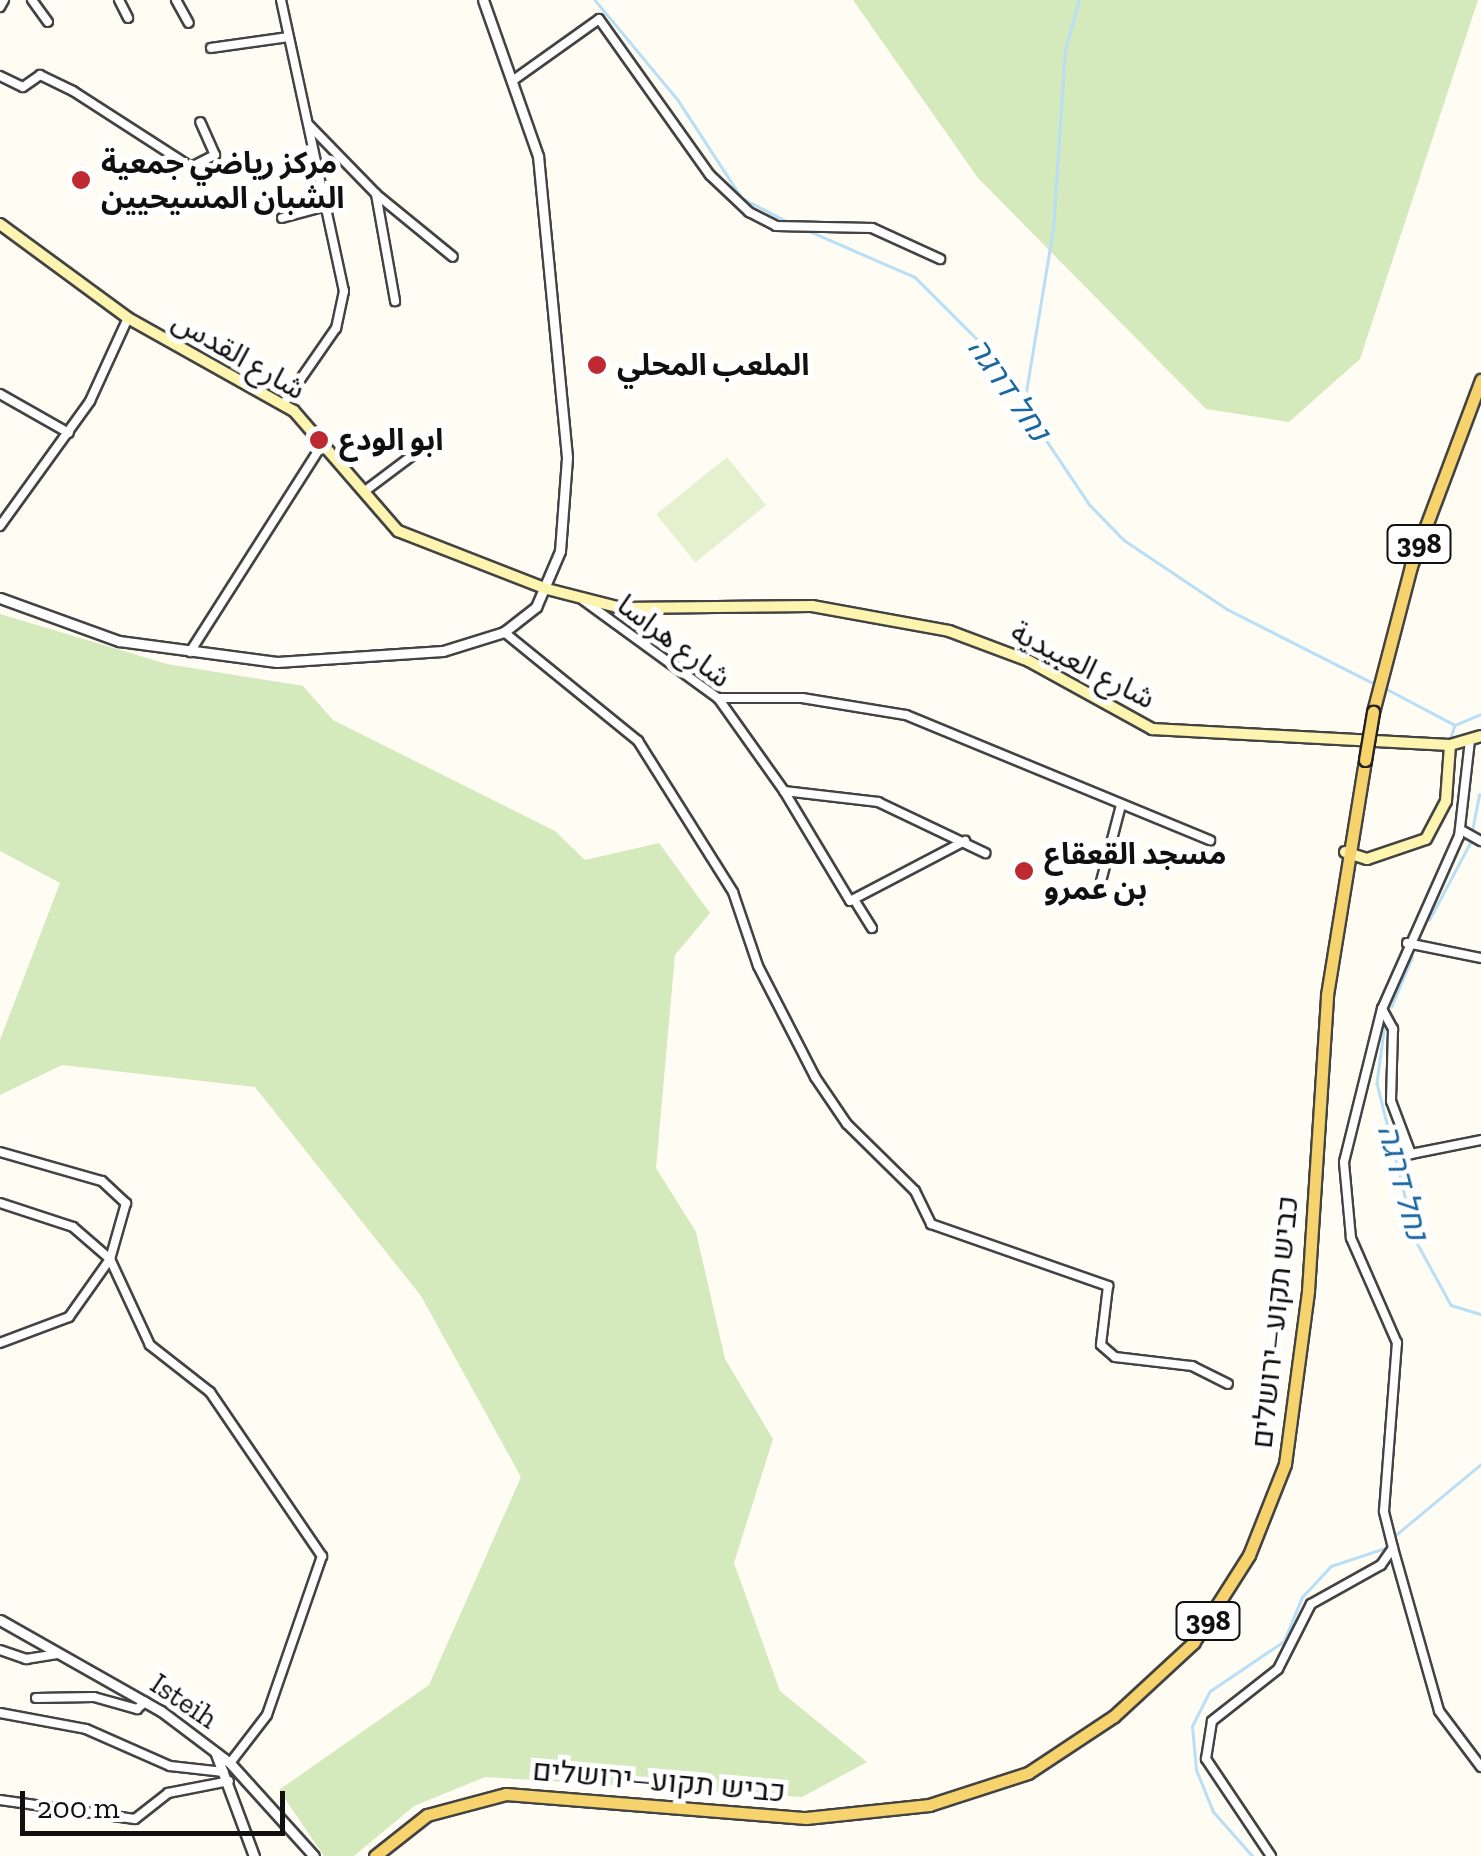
<!DOCTYPE html>
<meta charset="utf-8">
<style>
body{margin:0}
#map{position:relative;width:1481px;height:1856px;overflow:hidden;background:#fffcf3;font-family:"Zilla Slab","Noto Sans Arabic",Heebo,serif}
div>[style]{position:absolute}
[style*='--x']{left:calc(var(--x)*1px);top:calc(var(--y)*1px);width:calc(var(--w)*1px);rotate:calc(var(--a)*1deg)}
.green>*{inset:0;background:#d4e9bc}
.pitch>*{inset:0;background:#e5f1ce;transform-origin:0 0}
.stream>*{height:2.5px;margin:-1.25px;padding:0 1.25px;transform-origin:1.25px;border-radius:1.25px;background:#b8dff5}
.roads{filter:drop-shadow(2px 0 #434343) drop-shadow(-2px 0 #434343) drop-shadow(0 2px #434343) drop-shadow(0 -2px #434343)}
.minor>*{height:8px;margin:-4px;padding:0 4px;transform-origin:4px;border-radius:4px;background:#fff}
.tertiary>*{height:9px;margin:-4.5px;padding:0 4.5px;transform-origin:4.5px;border-radius:4.5px;background:#fff}
.secondary>*{height:10px;margin:-5px;padding:0 5px;transform-origin:5px;border-radius:5px;background:#fdf4b0}
.primary>*{height:11px;margin:-5.5px;padding:0 5.5px;transform-origin:5.5px;border-radius:5.5px;background:#f6d36c}
.bridges{filter:drop-shadow(2px 0 #212121) drop-shadow(-2px 0 #212121) drop-shadow(0 2px #212121) drop-shadow(0 -2px #212121)}
.primary-bridge>*{height:11px;margin:-5.5px;padding:0 5.5px;transform-origin:5.5px;border-radius:5.5px;background:#f6d36c}
.dots>*{width:28px;height:28px;translate:-50% -50%;box-sizing:border-box;border:5px solid #fff;border-radius:50%}
span{translate:-50% -50%;white-space:nowrap;text-align:center;line-height:1.15;-webkit-text-stroke:10px #fff;paint-order:stroke}
.shield-label span{padding:2px 8px;background:#fff;border:2px solid;border-radius:8px;-webkit-text-stroke-width:0}
.shield-label{font-size:28px;color:#101010;font-weight:700}
.poi-label{font-size:30px;color:#101010;font-weight:700}
.left{translate:0 -50%;text-align:left}
.street-label{font-size:30px;color:#101010}
.water-label{font-size:32px;color:#1a67a1;font-style:italic}
.scale{position:absolute;left:20px;top:1791px;width:265px;height:45px;box-sizing:border-box;border:5px solid #101010;border-top:0;padding-left:12px;font-size:30px;line-height:35px;white-space:nowrap;color:#101010;-webkit-text-stroke:8px #fff;paint-order:stroke}
</style>
<div id="map">
<div class="green">
<i style="clip-path:polygon(853px 0,1478px 0,1360px 359px,1289px 422px,1206px 409px,978px 178px)"></i>
<i style="clip-path:polygon(0 614px,167px 664px,303px 686px,333px 720px,555px 831px,585px 860px,659px 843px,710px 913px,675px 955px,656px 1168px,696px 1232px,725px 1359px,773px 1439px,734px 1563px,780px 1691px,867px 1762px,802px 1797px,485px 1777px,414px 1806px,354px 1856px,324px 1856px,279px 1790px,429px 1685px,521px 1477px,421px 1296px,255px 1087px,62px 1065px,0 1095px,0 1040px,60px 883px,0 851px)"></i>
</div>
<div class="pitch">
<i style="left:727px;top:457px;width:62px;height:91px;rotate:51deg"></i>
</div>
<div class="stream">
<i style="--x:595;--y:0;--w:130;--a:50.3"></i>
<i style="--x:678;--y:100;--w:117;--a:56.9"></i>
<i style="--x:742;--y:198;--w:56;--a:27.5"></i>
<i style="--x:809;--y:231;--w:116;--a:23.5"></i>
<i style="--x:915;--y:277;--w:93;--a:45"></i>
<i style="--x:981;--y:343;--w:194;--a:56.1"></i>
<i style="--x:1089;--y:504;--w:50;--a:45.8"></i>
<i style="--x:1124;--y:540;--w:124;--a:33.8"></i>
<i style="--x:1227;--y:609;--w:164;--a:26.9"></i>
<i style="--x:1024;--y:404;--w:177;--a:-80.6"></i>
<i style="--x:1053;--y:229;--w:179;--a:-86.2"></i>
<i style="--x:1065;--y:50;--w:52;--a:-74.4"></i>
<i style="--x:1385;--y:688;--w:79;--a:27.9"></i>
<i style="--x:1455;--y:725;--w:13;--a:108"></i>
<i style="--x:1455;--y:725;--w:28;--a:-23"></i>
<i style="--x:1472;--y:831;--w:37;--a:-79"></i>
<i style="--x:1429;--y:920;--w:89;--a:-62"></i>
<i style="--x:1391;--y:1007;--w:54;--a:-67.2"></i>
<i style="--x:1385;--y:1023;--w:61;--a:97.6"></i>
<i style="--x:1377;--y:1083;--w:163;--a:76.1"></i>
<i style="--x:1416;--y:1241;--w:73;--a:61.3"></i>
<i style="--x:1451;--y:1305;--w:31;--a:17"></i>
<i style="--x:1397;--y:1534;--w:109;--a:-39.8"></i>
<i style="--x:1252;--y:1856;--w:59;--a:-131.6"></i>
<i style="--x:1213;--y:1812;--w:45;--a:-112"></i>
<i style="--x:1196;--y:1770;--w:44;--a:-95.2"></i>
<i style="--x:1192;--y:1726;--w:39;--a:-63"></i>
<i style="--x:1210;--y:1691;--w:89;--a:-34"></i>
<i style="--x:1284;--y:1641;--w:48;--a:-67.8"></i>
<i style="--x:1302;--y:1597;--w:42;--a:-46.9"></i>
<i style="--x:1331;--y:1566;--w:57;--a:-18.4"></i>
</div>
<div class="roads">
<div class="minor">
<i style="--x:32;--y:0;--w:27;--a:54"></i>
<i style="--x:119;--y:0;--w:20;--a:63"></i>
<i style="--x:176;--y:0;--w:26;--a:61"></i>
<i style="--x:281;--y:0;--w:298;--a:77.8"></i>
<i style="--x:344;--y:291;--w:38;--a:102"></i>
<i style="--x:336;--y:328;--w:91;--a:124.7"></i>
<i style="--x:0;--y:7;--w:8;--a:-60"></i>
<i style="--x:211;--y:48;--w:78;--a:-8.1"></i>
<i style="--x:0;--y:76;--w:25;--a:26"></i>
<i style="--x:23;--y:87;--w:21;--a:-35"></i>
<i style="--x:40;--y:75;--w:37;--a:26"></i>
<i style="--x:73;--y:91;--w:140;--a:32.8"></i>
<i style="--x:191;--y:167;--w:27;--a:-27"></i>
<i style="--x:215;--y:155;--w:36;--a:-114"></i>
<i style="--x:515;--y:79;--w:103;--a:-35.5"></i>
<i style="--x:599;--y:19;--w:191;--a:54.6"></i>
<i style="--x:710;--y:175;--w:54;--a:43.5"></i>
<i style="--x:749;--y:212;--w:30;--a:27"></i>
<i style="--x:776;--y:226;--w:96;--a:1.2"></i>
<i style="--x:872;--y:228;--w:75;--a:24.5"></i>
<i style="--x:309;--y:125;--w:96;--a:45.8"></i>
<i style="--x:376;--y:194;--w:109;--a:79.9"></i>
<i style="--x:376;--y:194;--w:99;--a:39.3"></i>
<i style="--x:282;--y:218;--w:46;--a:-15.3"></i>
<i style="--x:0;--y:394;--w:79;--a:29.5"></i>
<i style="--x:365;--y:491;--w:85;--a:-36.9"></i>
<i style="--x:0;--y:526;--w:154;--a:-54.2"></i>
<i style="--x:90;--y:401;--w:91;--a:-65.4"></i>
<i style="--x:583;--y:600;--w:167;--a:36"></i>
<i style="--x:718;--y:698;--w:114;--a:54.6"></i>
<i style="--x:784;--y:791;--w:95;--a:6.7"></i>
<i style="--x:878;--y:802;--w:119;--a:25.5"></i>
<i style="--x:504;--y:632;--w:173;--a:39.1"></i>
<i style="--x:638;--y:741;--w:178;--a:57.8"></i>
<i style="--x:733;--y:892;--w:78;--a:71.3"></i>
<i style="--x:758;--y:966;--w:125;--a:62.8"></i>
<i style="--x:815;--y:1077;--w:57;--a:55.8"></i>
<i style="--x:847;--y:1124;--w:95;--a:44.6"></i>
<i style="--x:915;--y:1191;--w:37;--a:64"></i>
<i style="--x:931;--y:1224;--w:188;--a:19.3"></i>
<i style="--x:1108;--y:1286;--w:59;--a:96.8"></i>
<i style="--x:1101;--y:1345;--w:18;--a:41"></i>
<i style="--x:1115;--y:1357;--w:78;--a:6.7"></i>
<i style="--x:1192;--y:1366;--w:40;--a:26.6"></i>
<i style="--x:190;--y:652;--w:249;--a:-57.5"></i>
<i style="--x:718;--y:698;--w:84;--a:0"></i>
<i style="--x:802;--y:698;--w:105;--a:9.3"></i>
<i style="--x:906;--y:715;--w:329;--a:22.4"></i>
<i style="--x:1470;--y:740;--w:97;--a:96.5"></i>
<i style="--x:1459;--y:836;--w:189;--a:114"></i>
<i style="--x:1382;--y:1009;--w:23;--a:61"></i>
<i style="--x:1393;--y:1029;--w:72;--a:91.6"></i>
<i style="--x:1391;--y:1101;--w:57;--a:69.3"></i>
<i style="--x:1411;--y:1154;--w:71;--a:-11.3"></i>
<i style="--x:784;--y:791;--w:128;--a:59"></i>
<i style="--x:850;--y:901;--w:130;--a:-27.6"></i>
<i style="--x:1461;--y:830;--w:23;--a:29"></i>
<i style="--x:1099;--y:889;--w:87;--a:-75.3"></i>
<i style="--x:855;--y:901;--w:32;--a:58"></i>
<i style="--x:1407;--y:943;--w:76;--a:11.5"></i>
<i style="--x:0;--y:1152;--w:106;--a:15.9"></i>
<i style="--x:102;--y:1181;--w:33;--a:43"></i>
<i style="--x:126;--y:1203;--w:58;--a:105.9"></i>
<i style="--x:110;--y:1259;--w:71;--a:125.3"></i>
<i style="--x:69;--y:1317;--w:74;--a:159.4"></i>
<i style="--x:0;--y:1203;--w:77;--a:18.2"></i>
<i style="--x:73;--y:1227;--w:49;--a:40.9"></i>
<i style="--x:110;--y:1259;--w:95;--a:65.1"></i>
<i style="--x:150;--y:1345;--w:76;--a:38.1"></i>
<i style="--x:210;--y:1392;--w:199;--a:55.7"></i>
<i style="--x:322;--y:1556;--w:168;--a:109.1"></i>
<i style="--x:267;--y:1715;--w:61;--a:127.6"></i>
<i style="--x:1393;--y:1548;--w:169;--a:74.2"></i>
<i style="--x:1439;--y:1711;--w:70;--a:53.1"></i>
<i style="--x:0;--y:1650;--w:28;--a:19"></i>
<i style="--x:26;--y:1659;--w:33;--a:-9"></i>
<i style="--x:36;--y:1698;--w:58;--a:-1"></i>
<i style="--x:94;--y:1697;--w:45;--a:15.6"></i>
<i style="--x:137;--y:1709;--w:11;--a:-41"></i>
<i style="--x:0;--y:1713;--w:87;--a:10.5"></i>
<i style="--x:86;--y:1729;--w:92;--a:23.8"></i>
<i style="--x:170;--y:1766;--w:54;--a:6.3"></i>
<i style="--x:0;--y:1800;--w:136;--a:8"></i>
<i style="--x:135;--y:1819;--w:42;--a:-38.2"></i>
<i style="--x:168;--y:1793;--w:62;--a:-11.1"></i>
<i style="--x:1271;--y:1856;--w:117;--a:-123.8"></i>
<i style="--x:1206;--y:1759;--w:38;--a:-81"></i>
<i style="--x:1212;--y:1721;--w:84;--a:-38.2"></i>
<i style="--x:1278;--y:1669;--w:73;--a:-63.1"></i>
<i style="--x:1311;--y:1604;--w:80;--a:-29.1"></i>
<i style="--x:1381;--y:1565;--w:21;--a:-55"></i>
<i style="--x:1393;--y:1548;--w:38;--a:-104"></i>
<i style="--x:1384;--y:1511;--w:169;--a:-85.6"></i>
<i style="--x:1397;--y:1343;--w:115;--a:-113.7"></i>
<i style="--x:1351;--y:1238;--w:76;--a:-95.3"></i>
<i style="--x:1344;--y:1162;--w:158;--a:-76.1"></i>
</div>
<div class="tertiary">
<i style="--x:0;--y:598;--w:127;--a:19.9"></i>
<i style="--x:119;--y:641;--w:159;--a:7.6"></i>
<i style="--x:277;--y:662;--w:166;--a:-3.8"></i>
<i style="--x:443;--y:651;--w:64;--a:-17.3"></i>
<i style="--x:504;--y:632;--w:41;--a:-38"></i>
<i style="--x:536;--y:607;--w:61;--a:-66.8"></i>
<i style="--x:560;--y:551;--w:94;--a:-85.7"></i>
<i style="--x:567;--y:457;--w:302;--a:-95.5"></i>
<i style="--x:538;--y:156;--w:165;--a:-109.4"></i>
<i style="--x:0;--y:1620;--w:185;--a:29.5"></i>
<i style="--x:161;--y:1711;--w:86;--a:37"></i>
<i style="--x:230;--y:1763;--w:125;--a:47.9"></i>
<i style="--x:216;--y:1754;--w:109;--a:69.6"></i>
</div>
<div class="secondary">
<i style="--x:0;--y:224;--w:159;--a:36.3"></i>
<i style="--x:128;--y:318;--w:190;--a:29.3"></i>
<i style="--x:294;--y:411;--w:159;--a:49.1"></i>
<i style="--x:398;--y:531;--w:160;--a:21.3"></i>
<i style="--x:547;--y:589;--w:76;--a:14.4"></i>
<i style="--x:621;--y:608;--w:191;--a:-0.6"></i>
<i style="--x:812;--y:606;--w:139;--a:10.3"></i>
<i style="--x:949;--y:631;--w:85;--a:20.6"></i>
<i style="--x:1029;--y:661;--w:141;--a:28.9"></i>
<i style="--x:1152;--y:729;--w:298;--a:3.1"></i>
<i style="--x:1450;--y:745;--w:32;--a:-16"></i>
<i style="--x:1345;--y:852;--w:23;--a:18"></i>
<i style="--x:1367;--y:859;--w:62;--a:-18.7"></i>
<i style="--x:1426;--y:839;--w:43;--a:-62.2"></i>
<i style="--x:1446;--y:801;--w:56;--a:-85.9"></i>
</div>
<div class="primary">
<i style="--x:1373;--y:712;--w:151;--a:-75.4"></i>
<i style="--x:1411;--y:566;--w:199;--a:-69.4"></i>
<i style="--x:375;--y:1856;--w:66;--a:-38.3"></i>
<i style="--x:427;--y:1815;--w:82;--a:-14.9"></i>
<i style="--x:506;--y:1794;--w:301;--a:4.6"></i>
<i style="--x:806;--y:1818;--w:124;--a:-6"></i>
<i style="--x:929;--y:1805;--w:104;--a:-17.9"></i>
<i style="--x:1028;--y:1773;--w:103;--a:-33.5"></i>
<i style="--x:1114;--y:1716;--w:108;--a:-42.7"></i>
<i style="--x:1193;--y:1643;--w:104;--a:-57.5"></i>
<i style="--x:1249;--y:1555;--w:98;--a:-68.4"></i>
<i style="--x:1285;--y:1464;--w:175;--a:-82.4"></i>
<i style="--x:1308;--y:1291;--w:297;--a:-86.3"></i>
<i style="--x:1327;--y:995;--w:238;--a:-80.8"></i>
</div>
</div>
<div class="bridges">
<div class="primary-bridge">
<i style="--x:1365;--y:760;--w:49;--a:-80.5"></i>
</div>
</div>
<div class="dots">
<i style="left:81px;top:180px;background:#bf2931"></i>
<i style="left:597px;top:365px;background:#bf2931"></i>
<i style="left:319px;top:440px;background:#bf2931"></i>
<i style="left:1024px;top:871px;background:#bf2931"></i>
</div>
<div class="shield-label">
<span style="left:1419px;top:544px">398</span>
<span style="left:1208px;top:1621px">398</span>
</div>
<div class="poi-label">
<span class="left" style="left:101px;top:180px">مركز رياضي جمعية<br>الشبان المسيحيين</span>
<span class="left" style="left:617px;top:365px">الملعب المحلي</span>
<span class="left" style="left:339px;top:440px">ابو الودع</span>
<span class="left" style="left:1044px;top:871px">مسجد القعقاع<br>بن عمرو</span>
</div>
<div class="street-label">
<span style="left:239px;top:355px;rotate:30deg">شارع القدس</span>
<span style="left:674px;top:641px;rotate:37deg">شارع هراسا</span>
<span style="left:1083px;top:665px;rotate:27deg">شارع العبيدية</span>
<span style="left:1275px;top:1322px;rotate:-84deg">כביש תקוע–ירושלים</span>
<span style="left:184px;top:1701px;rotate:34deg">Isteih</span>
<span style="left:659px;top:1781px;rotate:5deg">כביש תקוע–ירושלים</span>
</div>
<div class="water-label">
<span style="left:1009px;top:389px;rotate:55deg">נחל דרגה</span>
<span style="left:1403px;top:1182px;rotate:75deg">נחל דרגה</span>
</div>
<div class="scale">200 m</div>
</div>
